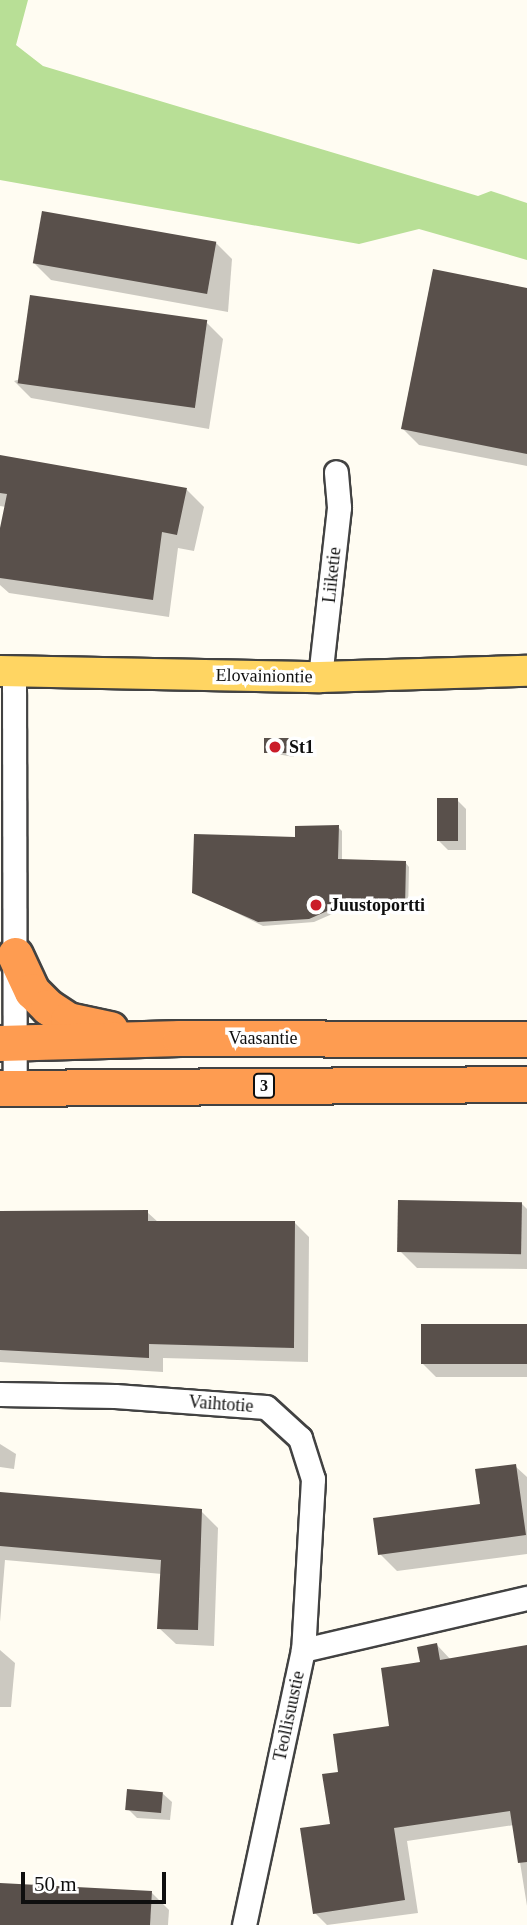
<!DOCTYPE html>
<style>
body{margin:0}
#map{position:relative;width:527px;height:1925px;overflow:hidden;background:#fffcf2;font-family:Georgia,serif}
div>[style]{position:absolute}
[style*='--x']{left:calc(var(--x)*1px);top:calc(var(--y)*1px);width:calc(var(--w)*1px);rotate:calc(var(--a)*1deg)}
.forest>*{inset:0;background:#b8df96}
.shadow>*{inset:0;background:#0003}
.building>*{inset:0;background:#59504b;transform-origin:0 0}
.roads{filter:drop-shadow(2px 0 #424242) drop-shadow(-2px 0 #424242) drop-shadow(0 2px #424242) drop-shadow(0 -2px #424242)}
.minor>*{height:23px;margin:-11.5px;padding:0 11.5px;transform-origin:11.5px;border-radius:11.5px;background:#fff}
.major>*{height:30px;margin:-15px;padding:0 15px;transform-origin:15px;border-radius:15px;background:#ffd562}
.highway>*{height:35px;margin:-17.5px;padding:0 17.5px;transform-origin:17.5px;border-radius:17.5px;background:#fe9c51}
.dots>*{width:19px;height:19px;translate:-50% -50%;box-sizing:border-box;border:4px solid #fff;border-radius:50%}
span{translate:-50% -50%;white-space:nowrap;text-align:center;line-height:1.15;-webkit-text-stroke:7px #fff;paint-order:stroke}
.shield-label span{padding:2px 5px;background:#fff;border:2px solid;border-radius:5px;-webkit-text-stroke-width:0}
.shield-label{font-size:16px;color:#0f0f0f;font-weight:700}
.street-label{font-size:18px;color:#0f0f0f}
.poi-label{font-size:18px;color:#0f0f0f;font-weight:700}
.left{translate:0 -50%;text-align:left}
.scale{position:absolute;left:21px;top:1872px;width:145px;height:32px;box-sizing:border-box;border:4px solid #0f0f0f;border-top:0;padding-left:9px;font-size:21px;line-height:24px;white-space:nowrap;color:#0f0f0f;-webkit-text-stroke:5px #fff;paint-order:stroke}
</style>
<div id="map">
<div class="forest">
<i style="clip-path:polygon(0 0,28px 0,16px 45px,43px 66px,478px 196px,491px 191px,527px 203px,527px 260px,419px 229px,359px 244px,0 180px)"></i>
</div>
<div class="shadow">
<i style="clip-path:polygon(215px 242px,232px 259px,228px 312px,51px 280px,34px 263px)"></i>
<i style="clip-path:polygon(527px 289px,527px 466px,419px 445px,402px 428px)"></i>
<i style="clip-path:polygon(206px 322px,223px 339px,209px 429px,31px 398px,14px 381px)"></i>
<i style="clip-path:polygon(0 457px,187px 490px,204px 507px,194px 551px,178px 548px,169px 617px,9px 593px,0 585px,0 536px,6px 507px,0 506px)"></i>
<i style="clip-path:polygon(290px 740px,294px 757px,265px 752px)"></i>
<i style="clip-path:polygon(457px 800px,466px 809px,466px 850px,448px 850px,439px 841px)"></i>
<i style="clip-path:polygon(338px 827px,342px 831px,342px 861px,405px 862px,409px 867px,408px 913px,339px 911px,314px 922px,263px 926px,194px 892px,297px 839px)"></i>
<i style="clip-path:polygon(521px 1203px,527px 1209px,527px 1269px,417px 1268px,400px 1251px)"></i>
<i style="clip-path:polygon(147px 1212px,158px 1222px,294px 1222px,309px 1237px,308px 1362px,163px 1358px,163px 1372px,0 1362px,0 1213px)"></i>
<i style="clip-path:polygon(527px 1325px,527px 1377px,436px 1377px,423px 1364px)"></i>
<i style="clip-path:polygon(0 1444px,16px 1454px,14px 1469px,0 1467px)"></i>
<i style="clip-path:polygon(515px 1466px,527px 1477px,527px 1554px,397px 1571px,380px 1554px,482px 1505px)"></i>
<i style="clip-path:polygon(0 1493px,201px 1511px,218px 1528px,214px 1646px,176px 1644px,159px 1628px,162px 1574px,5px 1560px,0 1622px)"></i>
<i style="clip-path:polygon(437px 1645px,451px 1660px,527px 1647px,527px 1906px,514px 1825px,407px 1841px,418px 1913px,327px 1925px,315px 1913px,340px 1773px,391px 1727px,422px 1664px)"></i>
<i style="clip-path:polygon(0 1650px,15px 1663px,11px 1707px,0 1707px)"></i>
<i style="clip-path:polygon(162px 1793px,172px 1802px,170px 1820px,137px 1818px,128px 1809px)"></i>
<i style="clip-path:polygon(0 1884px,152px 1893px,169px 1910px,168px 1925px,0 1925px)"></i>
</div>
<div class="building">
<i style="left:42px;top:211px;width:177px;height:53px;rotate:10deg"></i>
<i style="clip-path:polygon(433px 269px,527px 288px,527px 454px,401px 429px)"></i>
<i style="left:30px;top:295px;width:179px;height:89px;rotate:8deg"></i>
<i style="clip-path:polygon(0 455px,187px 488px,177px 535px,162px 532px,153px 600px,0 578px,0 528px,7px 494px,0 493px)"></i>
<i style="left:264px;top:738px;width:27px;height:15px"></i>
<i style="left:437px;top:798px;width:21px;height:43px"></i>
<i style="clip-path:polygon(339px 825px,338px 859px,406px 861px,405px 909px,334px 908px,309px 919px,258px 922px,192px 893px,194px 834px,295px 837px,295px 826px)"></i>
<i style="left:398px;top:1200px;width:124px;height:52px;rotate:1deg"></i>
<i style="clip-path:polygon(148px 1210px,148px 1221px,295px 1221px,294px 1348px,149px 1344px,149px 1358px,0 1350px,0 1211px)"></i>
<i style="left:421px;top:1324px;width:106px;height:40px"></i>
<i style="clip-path:polygon(516px 1464px,526px 1535px,378px 1555px,373px 1518px,480px 1504px,475px 1469px)"></i>
<i style="clip-path:polygon(0 1492px,202px 1509px,198px 1630px,157px 1629px,161px 1560px,0 1546px)"></i>
<i style="clip-path:polygon(437px 1643px,440px 1660px,527px 1645px,527px 1862px,518px 1863px,510px 1811px,394px 1828px,405px 1900px,313px 1914px,300px 1828px,330px 1824px,322px 1774px,338px 1772px,333px 1734px,389px 1726px,381px 1668px,420px 1662px,417px 1647px)"></i>
<i style="left:127px;top:1789px;width:36px;height:21px;rotate:5deg"></i>
<i style="clip-path:polygon(0 1883px,152px 1891px,150px 1925px,0 1925px)"></i>
</div>
<div class="roads">
<div class="minor">
<i style="--x:14;--y:672;--w:416;--a:89.9"></i>
<i style="--x:320;--y:677;--w:171;--a:-83.6"></i>
<i style="--x:339;--y:507;--w:35;--a:-95"></i>
<i style="--x:0;--y:1394;--w:115;--a:1"></i>
<i style="--x:115;--y:1396;--w:151;--a:4.2"></i>
<i style="--x:266;--y:1407;--w:46;--a:42.4"></i>
<i style="--x:300;--y:1438;--w:43;--a:72.4"></i>
<i style="--x:313;--y:1479;--w:171;--a:93.3"></i>
<i style="--x:244;--y:1925;--w:281;--a:-77.9"></i>
<i style="--x:303;--y:1650;--w:230;--a:-13.1"></i>
</div>
<div class="major">
<i style="--x:0;--y:671;--w:320;--a:1.1"></i>
<i style="--x:320;--y:677;--w:207;--a:-1.7"></i>
</div>
<div class="highway">
<i style="--x:15;--y:955;--w:40;--a:65"></i>
<i style="--x:32;--y:991;--w:23;--a:45"></i>
<i style="--x:48;--y:1007;--w:24;--a:33"></i>
<i style="--x:68;--y:1020;--w:43;--a:12.1"></i>
<i style="--x:0;--y:1043;--w:180;--a:-1.6"></i>
<i style="--x:180;--y:1038;--w:347;--a:0.2"></i>
<i style="--x:0;--y:1088;--w:527;--a:-0.43"></i>
</div>
</div>
<div class="dots">
<i style="left:275px;top:747px;background:#ca1c29"></i>
<i style="left:316px;top:905px;background:#ca1c29"></i>
</div>
<div class="shield-label">
<span style="left:264px;top:1086px">3</span>
</div>
<div class="street-label">
<span style="left:332px;top:575px;rotate:-84deg">Liiketie</span>
<span style="left:264px;top:676px;rotate:1deg">Elovainiontie</span>
<span style="left:263px;top:1038px">Vaasantie</span>
<span style="left:221px;top:1404px;rotate:4deg">Vaihtotie</span>
<span style="left:289px;top:1716px;rotate:-78deg">Teollisuustie</span>
</div>
<div class="poi-label">
<span class="left" style="left:289px;top:747px">St1</span>
<span class="left" style="left:330px;top:905px">Juustoportti</span>
</div>
<div class="scale">50 m</div>
</div>
